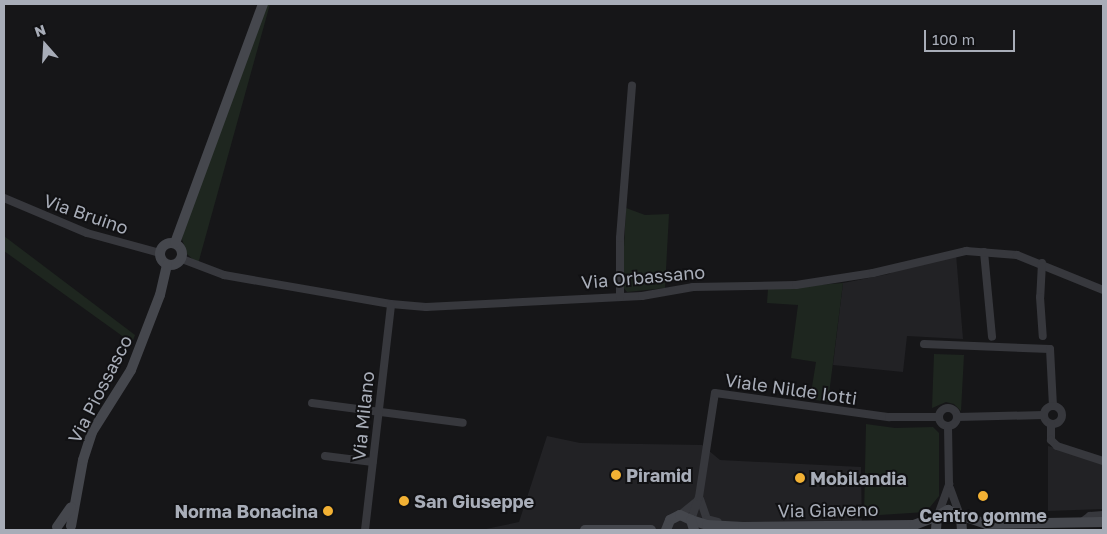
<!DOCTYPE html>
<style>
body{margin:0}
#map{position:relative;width:1107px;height:534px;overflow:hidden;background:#161618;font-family:"Golos Text",sans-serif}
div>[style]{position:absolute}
.built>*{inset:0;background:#222225}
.green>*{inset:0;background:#1e261f}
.street>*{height:8px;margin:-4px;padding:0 4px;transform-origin:4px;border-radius:4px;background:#37383d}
.street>.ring{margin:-4px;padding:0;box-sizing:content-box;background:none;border:8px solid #37383d;border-radius:50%}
.secondary>*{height:10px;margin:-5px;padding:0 5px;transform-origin:5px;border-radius:5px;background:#45474d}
.secondary>.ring{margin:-5px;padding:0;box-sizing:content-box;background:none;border:10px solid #45474d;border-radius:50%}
.dots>*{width:14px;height:14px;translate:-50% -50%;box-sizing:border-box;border:2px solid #111113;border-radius:50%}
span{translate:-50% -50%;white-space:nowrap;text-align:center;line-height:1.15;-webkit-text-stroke:4px #111113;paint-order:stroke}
.street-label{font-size:18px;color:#a8adb8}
.poi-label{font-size:18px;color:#a8adb8;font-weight:700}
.left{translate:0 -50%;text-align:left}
.right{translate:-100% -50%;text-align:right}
.frame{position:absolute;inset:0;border:5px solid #a8adb8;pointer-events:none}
.north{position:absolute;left:20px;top:20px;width:50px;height:50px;-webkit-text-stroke:4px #111113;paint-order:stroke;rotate:341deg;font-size:14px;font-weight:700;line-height:20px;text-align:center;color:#a8adb8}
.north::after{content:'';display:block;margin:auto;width:18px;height:22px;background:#a8adb8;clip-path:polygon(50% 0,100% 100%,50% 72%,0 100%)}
.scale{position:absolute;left:924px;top:30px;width:91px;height:22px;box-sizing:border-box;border:2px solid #a8adb8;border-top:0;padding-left:6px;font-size:15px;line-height:18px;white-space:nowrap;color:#a8adb8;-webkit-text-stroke:4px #111113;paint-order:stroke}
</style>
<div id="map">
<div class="built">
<div style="clip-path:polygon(956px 254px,963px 339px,907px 336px,903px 372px,833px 365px,843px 283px,889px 274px,902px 266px)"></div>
<div style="clip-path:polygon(547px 436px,580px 443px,702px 445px,720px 460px,861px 467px,862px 530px,481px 530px,519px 522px)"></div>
<div style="clip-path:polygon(1048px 446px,1103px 461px,1103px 509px,1048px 511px)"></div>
</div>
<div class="green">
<div style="clip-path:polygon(265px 4px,270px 4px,198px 264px,187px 254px,182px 239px,184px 227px)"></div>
<div style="clip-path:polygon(626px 208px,645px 215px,669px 214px,665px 288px,627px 292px,622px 286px)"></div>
<div style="clip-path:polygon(4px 236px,135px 335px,132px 343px,4px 251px)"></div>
<div style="clip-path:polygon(843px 283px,828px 402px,810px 399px,816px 362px,791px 358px,798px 305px,767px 303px,768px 289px)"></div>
<div style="clip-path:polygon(934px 354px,964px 355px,961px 411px,954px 404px,946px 402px,932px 408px)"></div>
<div style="clip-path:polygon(866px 424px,895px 428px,933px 427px,939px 433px,939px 496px,926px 512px,864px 516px)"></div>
</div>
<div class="street">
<div style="left:4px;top:198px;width:90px;rotate:22.9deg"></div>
<div style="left:87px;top:233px;width:76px;rotate:15.3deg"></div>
<div style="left:984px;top:252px;width:85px;rotate:84.6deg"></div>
<div style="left:182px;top:259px;width:45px;rotate:20.9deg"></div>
<div style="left:224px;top:275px;width:169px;rotate:9.9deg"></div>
<div style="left:391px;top:304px;width:35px;rotate:5deg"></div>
<div style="left:426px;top:307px;width:216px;rotate:-2.9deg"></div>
<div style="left:642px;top:296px;width:52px;rotate:-10deg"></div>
<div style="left:693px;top:287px;width:103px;rotate:-1.1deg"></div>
<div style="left:796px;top:285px;width:78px;rotate:-8.9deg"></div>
<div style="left:873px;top:273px;width:96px;rotate:-13.3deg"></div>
<div style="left:966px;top:251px;width:51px;rotate:4.5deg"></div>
<div style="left:1017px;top:255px;width:93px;rotate:22.1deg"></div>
<div style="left:1042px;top:263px;width:34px;rotate:93deg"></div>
<div style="left:1040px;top:297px;width:39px;rotate:86deg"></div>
<div style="left:620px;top:297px;width:59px;rotate:-90deg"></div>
<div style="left:620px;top:238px;width:153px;rotate:-85.5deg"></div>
<div style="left:924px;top:344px;width:126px;rotate:2.3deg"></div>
<div style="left:1050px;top:349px;width:57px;rotate:87deg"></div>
<div style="left:312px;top:403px;width:152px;rotate:7.5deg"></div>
<div class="ring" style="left:1044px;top:406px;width:10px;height:10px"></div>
<div class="ring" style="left:939px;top:408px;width:10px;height:10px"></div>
<div style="left:957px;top:417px;width:87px;rotate:-1.3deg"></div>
<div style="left:1051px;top:424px;width:16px;rotate:90deg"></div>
<div style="left:1051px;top:440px;width:8px;rotate:45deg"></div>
<div style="left:1057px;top:446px;width:48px;rotate:18.1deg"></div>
<div style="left:325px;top:456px;width:48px;rotate:7.1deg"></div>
<div style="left:950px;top:488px;width:29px;rotate:70deg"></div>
<div style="left:700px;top:499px;width:21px;rotate:71deg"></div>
<div style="left:707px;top:519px;width:11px;rotate:15deg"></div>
<div style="left:680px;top:515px;width:22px;rotate:-39deg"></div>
<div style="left:938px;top:515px;width:33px;rotate:-70deg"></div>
<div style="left:949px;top:484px;width:57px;rotate:-91deg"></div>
<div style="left:691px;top:520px;width:24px;rotate:-71deg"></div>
<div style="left:699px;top:497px;width:105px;rotate:-81.3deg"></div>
<div style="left:715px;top:393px;width:176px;rotate:7.9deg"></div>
<div style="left:889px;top:417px;width:49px"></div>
<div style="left:1082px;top:522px;width:10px;rotate:-37deg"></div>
<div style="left:1090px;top:516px;width:13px;rotate:-4deg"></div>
<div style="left:365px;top:530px;width:227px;rotate:-83.4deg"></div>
</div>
<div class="secondary">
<div class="ring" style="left:160px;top:243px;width:12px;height:12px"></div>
<div style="left:175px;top:243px;width:255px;rotate:-69.8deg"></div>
<div style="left:960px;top:515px;width:28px;rotate:19deg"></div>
<div style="left:986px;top:524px;width:117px;rotate:-1deg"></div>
<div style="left:691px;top:520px;width:17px;rotate:17deg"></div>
<div style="left:707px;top:525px;width:36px;rotate:3deg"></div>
<div style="left:743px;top:527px;width:171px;rotate:-0.7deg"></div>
<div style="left:914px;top:525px;width:25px;rotate:-21deg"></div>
<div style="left:71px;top:526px;width:67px;rotate:-79.7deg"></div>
<div style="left:83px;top:460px;width:29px;rotate:-72deg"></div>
<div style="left:92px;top:432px;width:73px;rotate:-57.8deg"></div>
<div style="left:131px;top:370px;width:80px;rotate:-68.9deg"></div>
<div style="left:160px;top:295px;width:31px;rotate:-77deg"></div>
<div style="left:57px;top:527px;width:24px;rotate:-55deg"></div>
<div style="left:585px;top:530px;width:66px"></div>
<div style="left:666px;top:530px;width:11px;rotate:-68deg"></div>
<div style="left:670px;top:520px;width:11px;rotate:-27deg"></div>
<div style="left:680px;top:515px;width:12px;rotate:24deg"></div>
<div style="left:691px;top:520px;width:10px;rotate:73deg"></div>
<div style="left:936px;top:530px;width:14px;rotate:-86deg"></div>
<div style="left:937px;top:516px;width:13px;rotate:-29deg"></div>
<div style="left:948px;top:510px;width:15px;rotate:28deg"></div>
<div style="left:961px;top:517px;width:13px;rotate:86deg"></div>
</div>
<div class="dots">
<div style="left:616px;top:475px;background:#f2b134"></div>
<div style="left:800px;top:478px;background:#f2b134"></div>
<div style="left:983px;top:496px;background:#f2b134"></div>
<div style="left:404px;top:501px;background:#f2b134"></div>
<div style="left:328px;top:511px;background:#f2b134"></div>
</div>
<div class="street-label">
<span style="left:86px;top:214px;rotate:19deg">Via Bruino</span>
<span style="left:643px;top:277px;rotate:-5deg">Via Orbassano</span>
<span style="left:100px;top:389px;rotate:-63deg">Via Piossasco</span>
<span style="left:791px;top:389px;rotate:8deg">Viale Nilde Iotti</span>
<span style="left:363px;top:416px;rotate:-84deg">Via Milano</span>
<span style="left:828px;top:510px;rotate:-1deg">Via Giaveno</span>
</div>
<div class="poi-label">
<span class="left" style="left:626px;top:475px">Piramid</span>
<span class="left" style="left:810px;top:478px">Mobilandia</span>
<span class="left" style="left:414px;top:501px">San Giuseppe</span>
<span class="right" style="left:318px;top:511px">Norma Bonacina</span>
<span style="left:983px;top:515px">Centro gomme</span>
</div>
<div class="frame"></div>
<div class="north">N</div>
<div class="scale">100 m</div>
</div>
